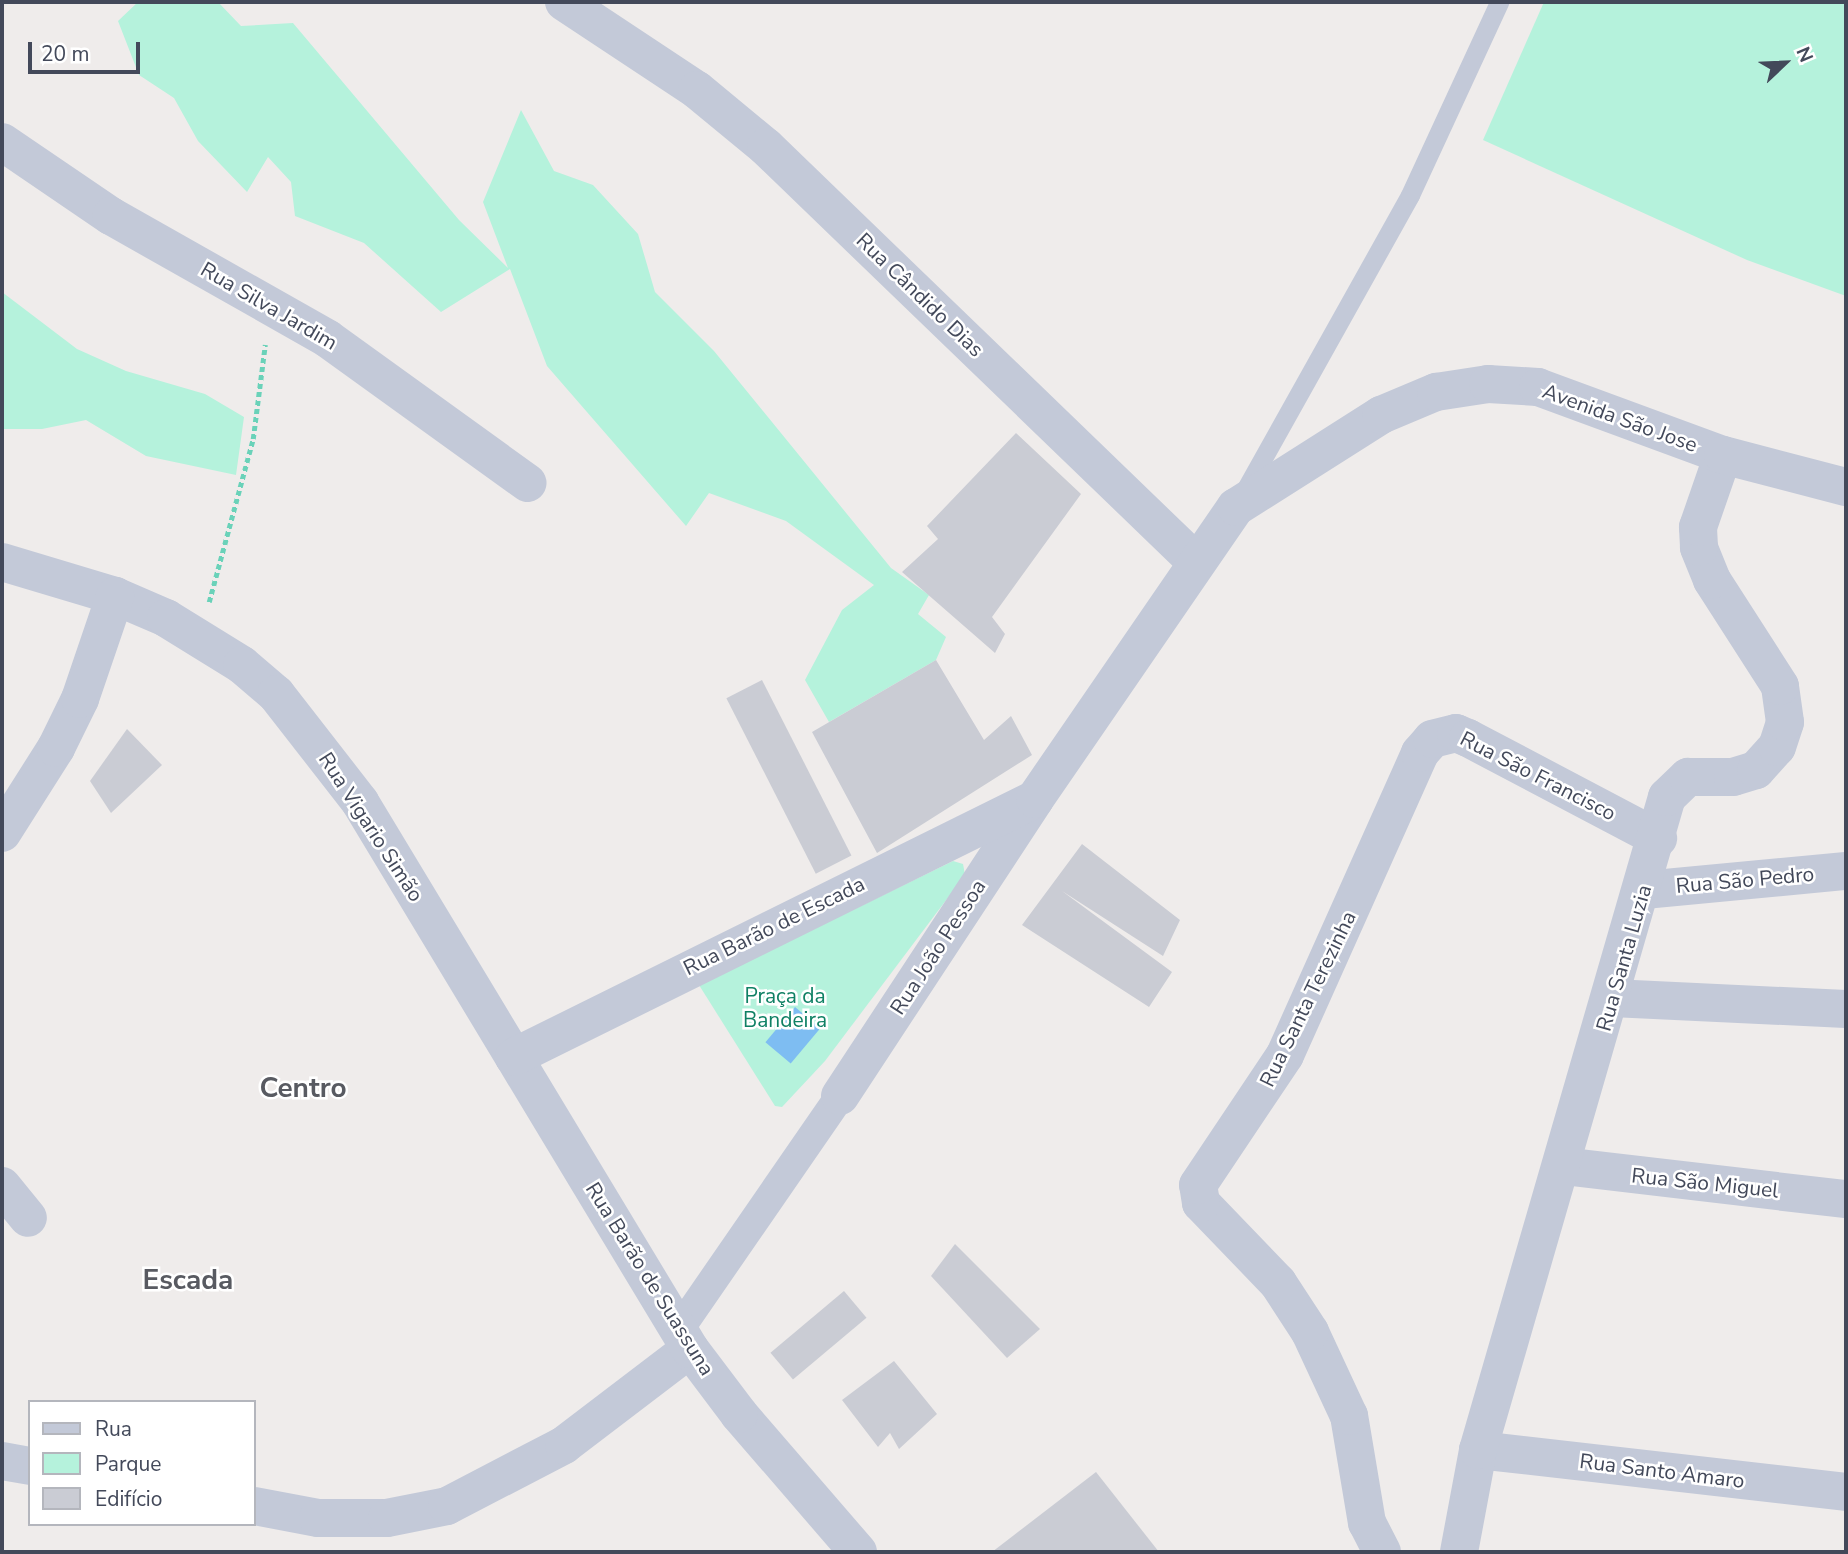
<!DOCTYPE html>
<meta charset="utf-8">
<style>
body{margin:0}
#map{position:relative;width:1848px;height:1554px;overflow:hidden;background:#efeceb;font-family:"Nunito Sans",sans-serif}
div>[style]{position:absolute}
.green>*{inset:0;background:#b5f2dc}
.water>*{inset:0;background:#7ebdf2;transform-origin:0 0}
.building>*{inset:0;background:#caccd4;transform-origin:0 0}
.path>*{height:4.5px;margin-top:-2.25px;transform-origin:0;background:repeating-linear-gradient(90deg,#6ad2b9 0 5px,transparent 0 8.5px)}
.service>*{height:19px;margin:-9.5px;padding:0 9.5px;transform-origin:9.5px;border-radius:9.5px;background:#c3c9d8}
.pedestrian>*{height:30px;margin:-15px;padding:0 15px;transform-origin:15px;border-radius:15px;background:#c3c9d8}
.minor>*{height:38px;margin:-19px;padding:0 19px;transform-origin:19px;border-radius:19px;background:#c3c9d8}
.tertiary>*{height:38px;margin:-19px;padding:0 19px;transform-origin:19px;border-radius:19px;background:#c3c9d8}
span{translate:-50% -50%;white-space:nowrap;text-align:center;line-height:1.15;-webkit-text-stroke:5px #fff;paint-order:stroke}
.street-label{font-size:21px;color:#43495a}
.park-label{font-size:21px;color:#0f8064}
.district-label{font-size:28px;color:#585a61;font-weight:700}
.frame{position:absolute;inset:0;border:4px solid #43495a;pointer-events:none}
.legend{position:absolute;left:28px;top:1400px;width:228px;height:126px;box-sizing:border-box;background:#fff;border:2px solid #b4b6bd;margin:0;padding:9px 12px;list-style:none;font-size:21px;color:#43495a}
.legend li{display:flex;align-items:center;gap:14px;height:35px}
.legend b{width:35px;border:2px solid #b4b6bd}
.north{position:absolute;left:1750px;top:28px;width:70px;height:70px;-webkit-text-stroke:5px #fff;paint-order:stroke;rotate:67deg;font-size:19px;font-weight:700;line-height:28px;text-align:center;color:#43495a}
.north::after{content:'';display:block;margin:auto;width:24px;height:32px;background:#43495a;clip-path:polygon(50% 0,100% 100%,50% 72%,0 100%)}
.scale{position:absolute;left:28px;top:42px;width:112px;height:32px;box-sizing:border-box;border:4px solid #43495a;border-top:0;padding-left:9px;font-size:21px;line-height:24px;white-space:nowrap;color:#43495a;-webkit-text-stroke:5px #fff;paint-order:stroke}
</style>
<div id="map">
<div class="green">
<div style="clip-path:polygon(138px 2px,218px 2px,241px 26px,293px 23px,459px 220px,508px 268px,483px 202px,521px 110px,554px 171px,593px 185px,638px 234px,655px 292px,714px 351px,891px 568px,929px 595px,918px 614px,946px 637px,936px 660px,829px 722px,805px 680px,842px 610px,874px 585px,786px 521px,709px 493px,686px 526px,547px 366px,510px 269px,441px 312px,364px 243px,295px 216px,291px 182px,268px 157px,247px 192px,198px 141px,174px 98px,139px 75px,118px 21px)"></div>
<div style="clip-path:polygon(1544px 2px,1846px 2px,1846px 296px,1747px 260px,1483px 140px)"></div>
<div style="clip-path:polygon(2px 292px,77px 349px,126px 371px,205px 394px,244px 417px,236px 475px,146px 456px,86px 420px,42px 429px,4px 429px)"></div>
<div style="clip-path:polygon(953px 861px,963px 864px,965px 875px,825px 1061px,782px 1107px,775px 1106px,699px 985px)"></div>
</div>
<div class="water">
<div style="left:795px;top:1007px;width:33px;height:46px;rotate:40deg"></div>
</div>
<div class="building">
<div style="clip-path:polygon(1016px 433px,1081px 494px,992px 617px,1005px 634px,995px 653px,902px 572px,938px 539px,927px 526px)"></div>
<div style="clip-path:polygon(936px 660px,984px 740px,1011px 716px,1032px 755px,877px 853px,812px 732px)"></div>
<div style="left:762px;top:680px;width:197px;height:40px;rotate:63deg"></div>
<div style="clip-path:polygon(127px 729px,162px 765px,111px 813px,90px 781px)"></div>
<div style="clip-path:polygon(1082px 844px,1180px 920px,1163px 956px,1062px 891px,1172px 972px,1149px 1007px,1022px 925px)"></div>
<div style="clip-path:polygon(955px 1244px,1040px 1329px,1007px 1358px,931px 1276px)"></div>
<div style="left:844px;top:1291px;width:35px;height:96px;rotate:50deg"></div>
<div style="clip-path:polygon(894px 1361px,937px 1414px,899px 1449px,890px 1433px,878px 1447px,842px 1400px)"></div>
<div style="clip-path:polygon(1096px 1472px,1159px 1552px,992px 1552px)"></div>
</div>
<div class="path">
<div style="left:209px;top:602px;width:169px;rotate:-74.9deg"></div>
<div style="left:253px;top:439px;width:95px;rotate:-82.7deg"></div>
</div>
<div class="service">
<div style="left:1243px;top:494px;width:342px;rotate:-60.8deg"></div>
<div style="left:1410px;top:195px;width:213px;rotate:-65.2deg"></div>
</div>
<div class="pedestrian">
<div style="left:678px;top:1331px;width:285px;rotate:-55.4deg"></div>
</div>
<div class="minor">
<div style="left:564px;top:2px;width:159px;rotate:33.5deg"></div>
<div style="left:697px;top:90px;width:89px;rotate:39.6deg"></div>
<div style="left:766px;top:147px;width:598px;rotate:43.98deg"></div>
<div style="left:2px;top:142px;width:132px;rotate:34.2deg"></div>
<div style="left:111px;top:216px;width:249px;rotate:29.5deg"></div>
<div style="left:328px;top:339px;width:246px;rotate:35.8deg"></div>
<div style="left:2px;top:562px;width:118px;rotate:16.7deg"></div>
<div style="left:115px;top:596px;width:56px;rotate:23.3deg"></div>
<div style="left:166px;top:618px;width:89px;rotate:31.7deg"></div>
<div style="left:242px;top:665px;width:45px;rotate:40.5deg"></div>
<div style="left:276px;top:694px;width:137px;rotate:52.1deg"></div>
<div style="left:360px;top:802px;width:298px;rotate:58.9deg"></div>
<div style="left:2px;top:833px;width:101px;rotate:-57.6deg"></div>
<div style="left:56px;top:748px;width:55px;rotate:-63.9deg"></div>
<div style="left:80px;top:699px;width:109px;rotate:-71.2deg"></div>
<div style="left:1644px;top:890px;width:203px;rotate:-5.4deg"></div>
<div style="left:1612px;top:998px;width:234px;rotate:2.7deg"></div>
<div style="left:840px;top:1096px;width:355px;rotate:-56.7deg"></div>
<div style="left:1563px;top:1166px;width:285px;rotate:6.7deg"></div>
<div style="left:2px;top:1186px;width:41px;rotate:50.9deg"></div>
<div style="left:1478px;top:1450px;width:370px;rotate:6.5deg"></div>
<div style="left:1382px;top:1552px;width:33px;rotate:-117deg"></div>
<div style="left:1367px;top:1523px;width:109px;rotate:-99.5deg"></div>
<div style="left:1349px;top:1416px;width:93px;rotate:-114.9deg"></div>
<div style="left:1310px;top:1332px;width:59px;rotate:-123.1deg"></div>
<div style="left:1278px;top:1283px;width:111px;rotate:-133.9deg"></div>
<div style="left:1201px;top:1203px;width:18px;rotate:-99deg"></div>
<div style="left:1198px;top:1185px;width:156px;rotate:-56.2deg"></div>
<div style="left:1285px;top:1055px;width:331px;rotate:-65.9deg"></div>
<div style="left:1420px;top:753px;width:18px;rotate:-49deg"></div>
<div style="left:1432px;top:739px;width:25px;rotate:-14deg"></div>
<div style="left:1456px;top:733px;width:13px;rotate:23deg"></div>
<div style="left:1468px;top:738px;width:215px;rotate:27.8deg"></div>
<div style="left:1459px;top:1552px;width:104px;rotate:-79.4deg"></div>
<div style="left:1478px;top:1450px;width:680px;rotate:-73.86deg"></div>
<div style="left:1667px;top:797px;width:29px;rotate:-44deg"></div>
<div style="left:1688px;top:777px;width:45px"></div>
<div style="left:1733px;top:777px;width:24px;rotate:-17deg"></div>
<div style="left:1756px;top:770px;width:31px;rotate:-48deg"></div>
<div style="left:1777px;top:747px;width:26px;rotate:-72deg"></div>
<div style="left:1785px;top:722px;width:36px;rotate:-98deg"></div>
<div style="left:1780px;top:686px;width:126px;rotate:-122.7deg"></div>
<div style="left:1712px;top:580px;width:35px;rotate:-112deg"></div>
<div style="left:1699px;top:547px;width:20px;rotate:-93deg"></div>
<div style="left:1698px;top:527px;width:76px;rotate:-70.9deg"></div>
</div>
<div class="tertiary">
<div style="left:2px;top:1461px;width:28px;rotate:10deg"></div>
<div style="left:254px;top:1506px;width:65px;rotate:10.6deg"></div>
<div style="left:318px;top:1518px;width:69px"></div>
<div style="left:387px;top:1518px;width:61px;rotate:-11.3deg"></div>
<div style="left:447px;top:1506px;width:132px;rotate:-27.5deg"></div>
<div style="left:564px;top:1445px;width:158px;rotate:-37.3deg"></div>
<div style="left:858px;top:1552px;width:182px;rotate:-130.8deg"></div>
<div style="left:739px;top:1414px;width:81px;rotate:-127deg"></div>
<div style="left:690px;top:1349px;width:341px;rotate:-121.1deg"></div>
<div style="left:514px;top:1057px;width:581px;rotate:-26.34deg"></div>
<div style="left:1035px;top:799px;width:354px;rotate:-55.5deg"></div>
<div style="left:1236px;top:507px;width:172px;rotate:-32.4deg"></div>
<div style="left:1381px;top:415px;width:60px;rotate:-22.7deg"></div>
<div style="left:1436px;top:392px;width:53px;rotate:-8.7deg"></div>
<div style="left:1488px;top:384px;width:50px;rotate:3.4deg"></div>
<div style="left:1538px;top:387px;width:197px;rotate:20.2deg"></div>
<div style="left:1723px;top:455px;width:127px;rotate:14.6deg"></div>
</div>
<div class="street-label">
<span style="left:920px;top:295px;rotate:44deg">Rua Cândido Dias</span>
<span style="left:269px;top:306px;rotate:30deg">Rua Silva Jardim</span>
<span style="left:1620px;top:418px;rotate:20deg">Avenida São Jose</span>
<span style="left:1538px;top:776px;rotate:27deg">Rua São Francisco</span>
<span style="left:371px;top:827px;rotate:57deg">Rua Vigario Simão</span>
<span style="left:1745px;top:880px;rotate:-5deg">Rua São Pedro</span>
<span style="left:774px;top:926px;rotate:-26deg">Rua Barão de Escada</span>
<span style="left:938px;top:947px;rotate:-57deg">Rua João Pessoa</span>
<span style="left:1624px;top:958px;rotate:-74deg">Rua Santa Luzia</span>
<span style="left:1308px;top:999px;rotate:-64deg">Rua Santa Terezinha</span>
<span style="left:1705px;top:1183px;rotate:6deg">Rua São Miguel</span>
<span style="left:650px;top:1279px;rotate:58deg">Rua Barão de Suassuna</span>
<span style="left:1662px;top:1471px;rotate:7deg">Rua Santo Amaro</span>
</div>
<div class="park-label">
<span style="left:785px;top:1008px">Praça da<br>Bandeira</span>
</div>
<div class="district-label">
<span style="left:303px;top:1088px">Centro</span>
<span style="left:188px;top:1280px">Escada</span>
</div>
<div class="frame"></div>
<ul class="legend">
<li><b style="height:9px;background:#c3c9d8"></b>Rua</li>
<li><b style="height:19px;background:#b5f2dc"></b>Parque</li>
<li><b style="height:19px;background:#caccd4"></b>Edifício</li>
</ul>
<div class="north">N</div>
<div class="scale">20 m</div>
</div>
